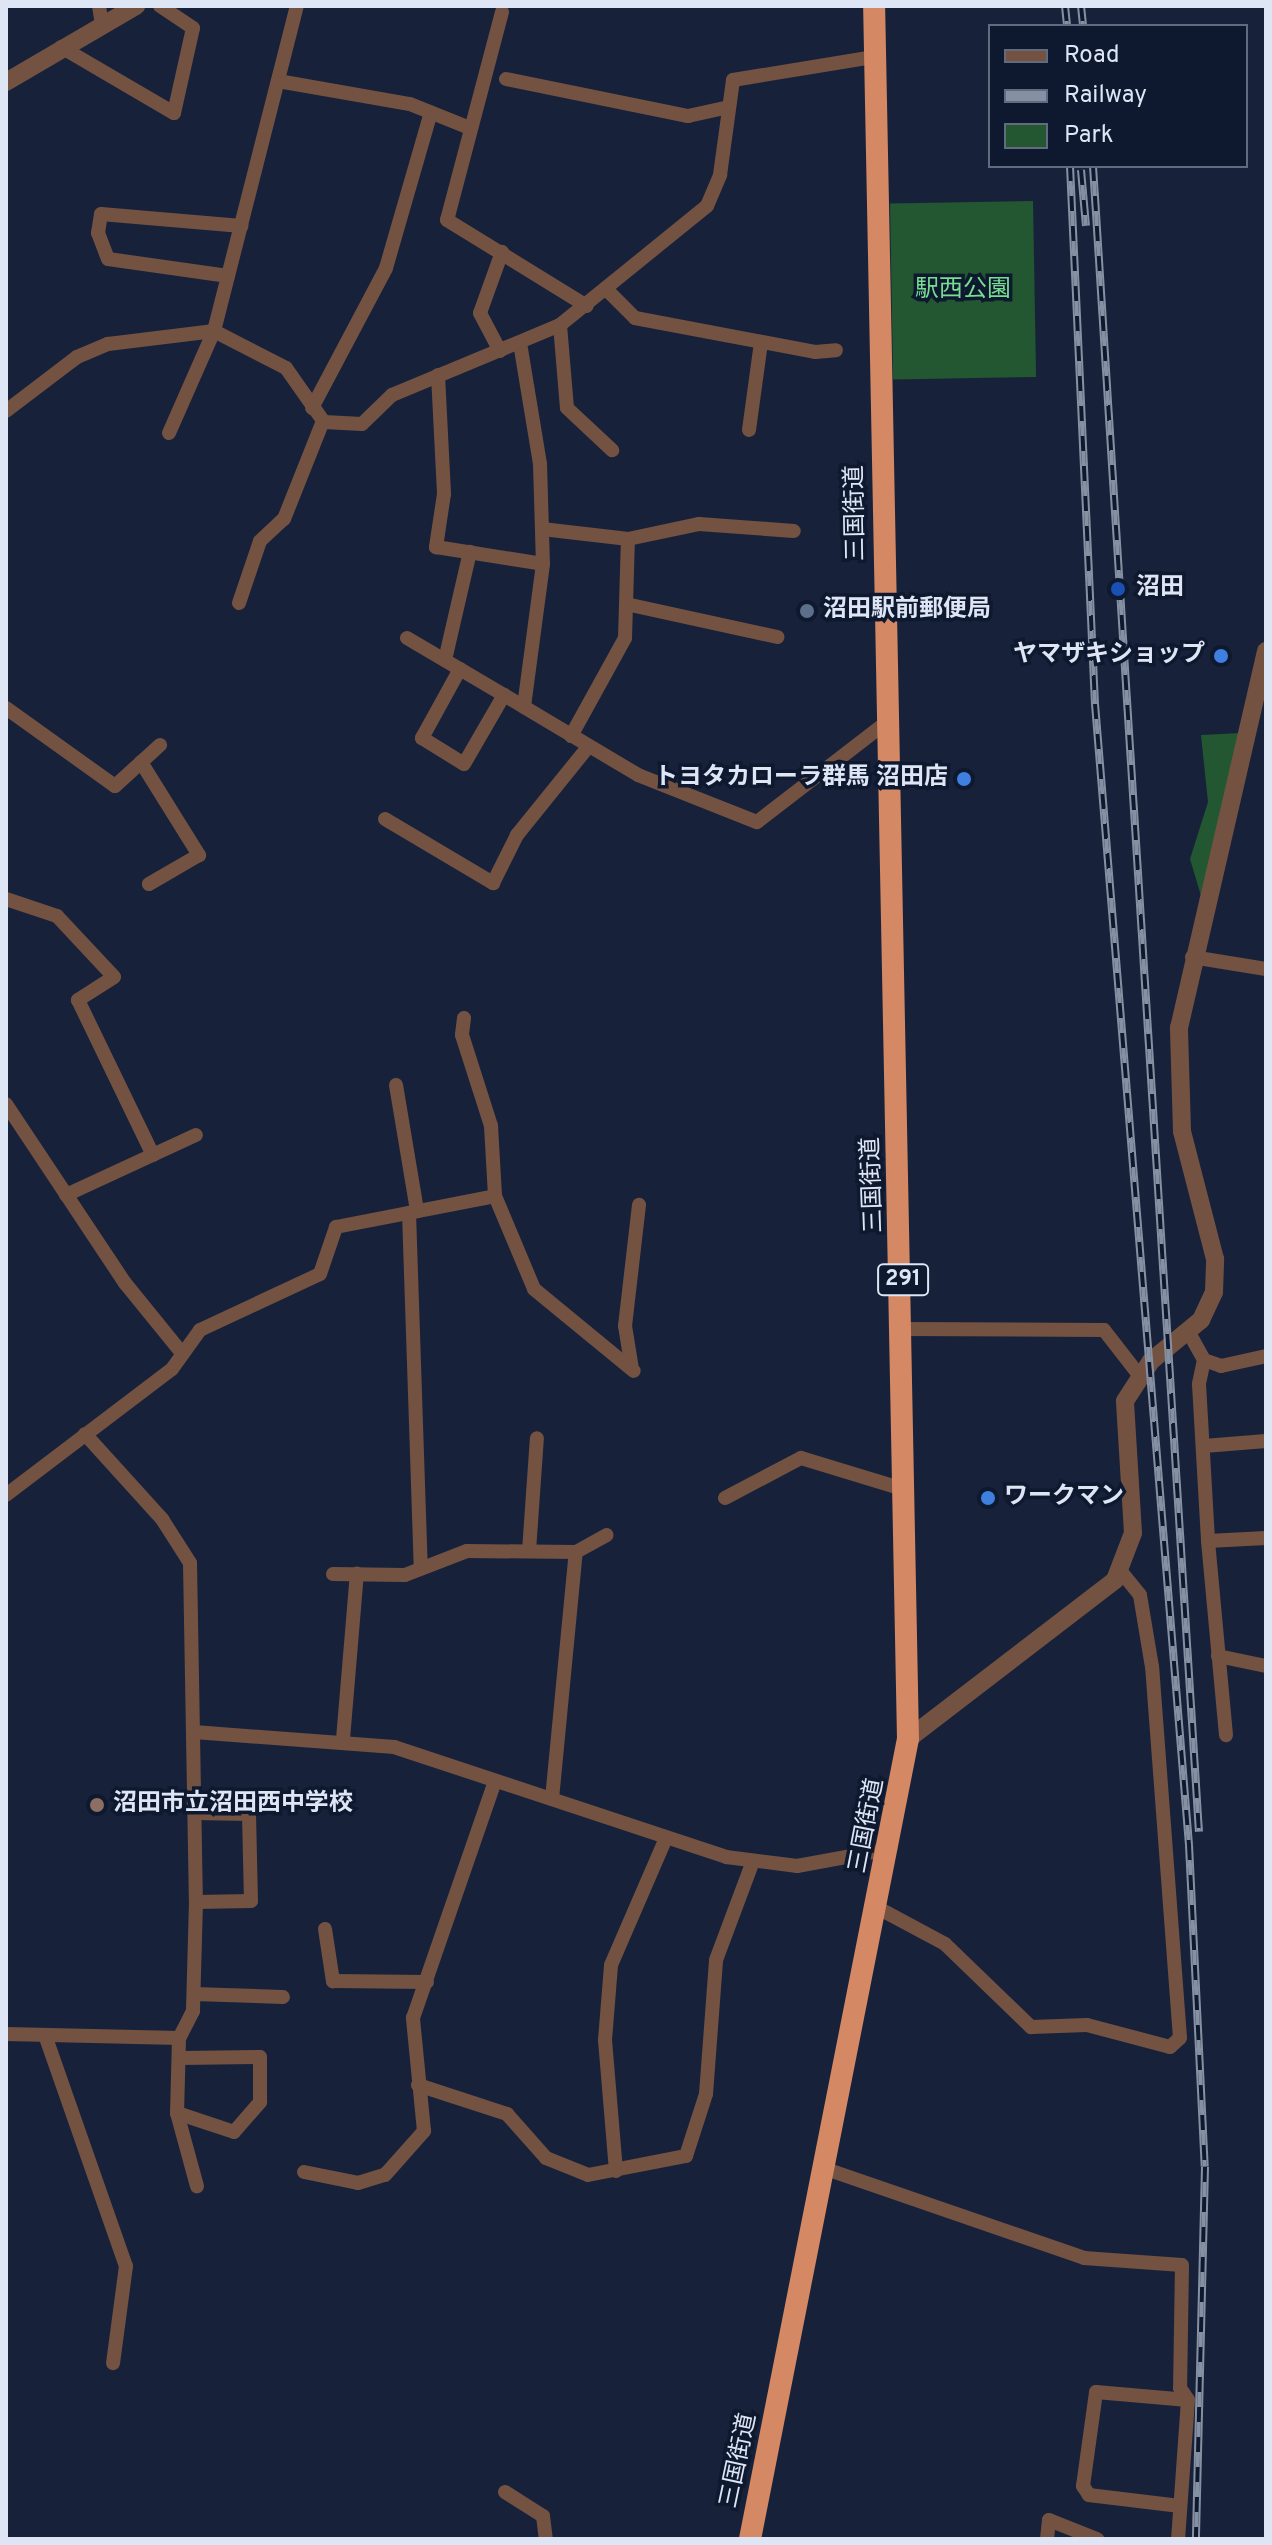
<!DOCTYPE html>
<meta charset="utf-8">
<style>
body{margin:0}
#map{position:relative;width:1272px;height:2545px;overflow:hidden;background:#17223a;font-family:Overpass,"Noto Sans JP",sans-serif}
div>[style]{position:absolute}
.green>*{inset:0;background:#225731;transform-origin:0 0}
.minor>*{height:14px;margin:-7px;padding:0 7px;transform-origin:7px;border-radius:7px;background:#745242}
.tertiary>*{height:18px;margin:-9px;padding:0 9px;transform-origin:9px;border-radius:9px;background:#745242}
.trunk>*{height:22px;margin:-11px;padding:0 11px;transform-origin:11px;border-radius:11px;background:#d48864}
.rail>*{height:8px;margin-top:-4px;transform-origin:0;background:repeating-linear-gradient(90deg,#0e192f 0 15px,#8690a3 0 30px);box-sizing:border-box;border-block:2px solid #8690a3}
.dots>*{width:22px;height:22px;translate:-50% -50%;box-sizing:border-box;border:4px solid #0e192f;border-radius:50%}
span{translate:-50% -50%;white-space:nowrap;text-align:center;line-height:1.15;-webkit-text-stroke:7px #0e192f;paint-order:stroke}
.shield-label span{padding:2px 6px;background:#0e192f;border:2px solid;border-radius:6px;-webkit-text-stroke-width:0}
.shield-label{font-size:22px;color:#dee6f6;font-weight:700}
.park-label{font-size:24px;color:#76dd91}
.street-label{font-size:24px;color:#dee6f6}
.poi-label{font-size:24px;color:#dee6f6;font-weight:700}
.left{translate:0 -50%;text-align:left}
.right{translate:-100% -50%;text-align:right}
.frame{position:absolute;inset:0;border:8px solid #dee6f6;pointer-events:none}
.legend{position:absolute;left:988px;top:24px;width:260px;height:144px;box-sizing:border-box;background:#0e192f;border:2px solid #616b7f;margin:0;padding:10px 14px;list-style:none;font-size:24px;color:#dee6f6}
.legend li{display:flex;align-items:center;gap:16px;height:40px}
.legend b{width:40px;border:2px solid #616b7f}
</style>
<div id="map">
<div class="green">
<div style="left:1033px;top:201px;width:176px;height:143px;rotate:89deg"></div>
<div style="clip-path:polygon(1242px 733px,1202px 899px,1190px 859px,1208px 802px,1201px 735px)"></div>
</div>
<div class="minor">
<div style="left:99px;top:6px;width:18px;rotate:81deg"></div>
<div style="left:502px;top:12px;width:215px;rotate:104.8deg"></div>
<div style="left:447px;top:220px;width:164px;rotate:31.6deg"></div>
<div style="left:61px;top:47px;width:131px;rotate:30.3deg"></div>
<div style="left:174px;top:113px;width:87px;rotate:-77.4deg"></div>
<div style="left:193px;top:28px;width:40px;rotate:-146deg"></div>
<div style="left:506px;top:79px;width:186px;rotate:11.5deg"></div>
<div style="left:688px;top:116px;width:42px;rotate:-12.4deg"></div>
<div style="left:278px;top:81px;width:134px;rotate:9.9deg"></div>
<div style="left:410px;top:104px;width:65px;rotate:21.8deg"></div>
<div style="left:228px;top:276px;width:121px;rotate:-171.9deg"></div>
<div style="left:108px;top:259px;width:28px;rotate:-111deg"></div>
<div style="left:98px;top:233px;width:19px;rotate:-81deg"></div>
<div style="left:101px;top:214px;width:141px;rotate:4.9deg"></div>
<div style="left:608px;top:291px;width:38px;rotate:45deg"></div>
<div style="left:635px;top:318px;width:183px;rotate:10.7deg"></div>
<div style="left:815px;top:352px;width:21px;rotate:-5deg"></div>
<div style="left:560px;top:325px;width:83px;rotate:85.2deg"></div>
<div style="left:567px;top:408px;width:62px;rotate:43deg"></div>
<div style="left:520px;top:343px;width:123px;rotate:80.6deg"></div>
<div style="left:540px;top:464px;width:100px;rotate:88.3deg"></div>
<div style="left:543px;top:564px;width:144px;rotate:97.6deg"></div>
<div style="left:524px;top:707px;width:133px;rotate:30.8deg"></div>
<div style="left:638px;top:775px;width:128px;rotate:21.6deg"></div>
<div style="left:757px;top:822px;width:165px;rotate:-37.6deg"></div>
<div style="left:500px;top:351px;width:43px;rotate:-117.8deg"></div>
<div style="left:480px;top:313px;width:65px;rotate:-70.2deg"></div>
<div style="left:438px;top:375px;width:119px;rotate:87.1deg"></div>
<div style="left:444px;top:494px;width:54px;rotate:98.6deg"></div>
<div style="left:436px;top:547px;width:108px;rotate:9deg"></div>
<div style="left:312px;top:408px;width:158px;rotate:-62.1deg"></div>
<div style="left:386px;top:268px;width:162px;rotate:-73.9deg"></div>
<div style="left:6px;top:411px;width:89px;rotate:-37.3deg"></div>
<div style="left:77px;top:357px;width:34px;rotate:-23deg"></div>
<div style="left:108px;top:344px;width:107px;rotate:-7deg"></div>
<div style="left:214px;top:331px;width:335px;rotate:-75.7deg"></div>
<div style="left:749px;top:430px;width:89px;rotate:-82.2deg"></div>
<div style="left:169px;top:433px;width:111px;rotate:-66.2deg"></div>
<div style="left:214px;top:331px;width:81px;rotate:27.2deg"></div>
<div style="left:286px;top:368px;width:66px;rotate:54.9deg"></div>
<div style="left:324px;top:422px;width:38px;rotate:3deg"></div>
<div style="left:362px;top:424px;width:42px;rotate:-44deg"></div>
<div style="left:392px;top:395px;width:182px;rotate:-22.6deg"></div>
<div style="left:560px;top:325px;width:189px;rotate:-39deg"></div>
<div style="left:707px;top:206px;width:34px;rotate:-67deg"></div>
<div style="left:720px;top:175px;width:96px;rotate:-82.2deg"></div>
<div style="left:733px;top:80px;width:143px;rotate:-9.3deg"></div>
<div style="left:542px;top:529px;width:87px;rotate:6.6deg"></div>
<div style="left:628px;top:539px;width:73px;rotate:-11.9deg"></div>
<div style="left:699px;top:524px;width:95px;rotate:4.2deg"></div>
<div style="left:239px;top:603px;width:65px;rotate:-71.3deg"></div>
<div style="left:260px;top:541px;width:33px;rotate:-43deg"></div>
<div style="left:284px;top:519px;width:105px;rotate:-68.3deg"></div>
<div style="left:626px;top:604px;width:155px;rotate:12.3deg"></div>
<div style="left:407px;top:638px;width:136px;rotate:30.5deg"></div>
<div style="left:445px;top:660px;width:111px;rotate:-77deg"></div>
<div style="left:460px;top:669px;width:79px;rotate:118.8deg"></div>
<div style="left:422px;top:738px;width:49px;rotate:31.8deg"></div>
<div style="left:464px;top:764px;width:80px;rotate:-59.9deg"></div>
<div style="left:6px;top:708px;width:134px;rotate:35.6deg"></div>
<div style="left:115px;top:786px;width:61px;rotate:-42.3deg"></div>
<div style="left:571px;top:736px;width:112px;rotate:-61.1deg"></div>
<div style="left:625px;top:638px;width:99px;rotate:-88.3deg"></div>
<div style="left:141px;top:762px;width:110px;rotate:58.1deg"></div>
<div style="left:199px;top:855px;width:58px;rotate:149.9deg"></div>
<div style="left:385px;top:819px;width:126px;rotate:30.7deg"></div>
<div style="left:493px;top:883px;width:54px;rotate:-63.4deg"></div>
<div style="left:517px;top:835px;width:113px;rotate:-51.1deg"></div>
<div style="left:6px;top:899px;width:54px;rotate:18.4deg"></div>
<div style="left:57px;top:916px;width:83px;rotate:46.9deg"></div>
<div style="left:114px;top:977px;width:43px;rotate:147.4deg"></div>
<div style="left:78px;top:1000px;width:172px;rotate:64.2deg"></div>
<div style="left:1192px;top:957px;width:75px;rotate:9.2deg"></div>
<div style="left:464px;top:1018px;width:17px;rotate:97deg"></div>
<div style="left:462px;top:1035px;width:96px;rotate:72.3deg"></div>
<div style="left:491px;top:1126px;width:70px;rotate:86.7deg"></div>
<div style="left:396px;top:1085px;width:128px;rotate:80.5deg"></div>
<div style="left:6px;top:1104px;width:215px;rotate:56.4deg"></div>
<div style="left:125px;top:1283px;width:89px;rotate:50.9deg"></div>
<div style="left:66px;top:1195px;width:143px;rotate:-24.8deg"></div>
<div style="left:409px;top:1213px;width:354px;rotate:88.1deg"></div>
<div style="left:904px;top:1329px;width:200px;rotate:0.3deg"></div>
<div style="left:1104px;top:1330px;width:57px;rotate:52.1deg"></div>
<div style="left:1188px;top:1331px;width:33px;rotate:61deg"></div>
<div style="left:1204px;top:1360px;width:25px;rotate:102deg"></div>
<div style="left:1199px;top:1384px;width:157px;rotate:86.7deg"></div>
<div style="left:1208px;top:1541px;width:195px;rotate:84.7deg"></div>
<div style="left:1204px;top:1360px;width:18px;rotate:19deg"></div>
<div style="left:1221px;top:1366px;width:46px;rotate:-12.5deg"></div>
<div style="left:632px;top:1369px;width:44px;rotate:-99.2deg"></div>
<div style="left:625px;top:1326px;width:122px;rotate:-83.4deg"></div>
<div style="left:85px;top:1434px;width:115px;rotate:47.8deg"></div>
<div style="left:162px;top:1519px;width:52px;rotate:57.5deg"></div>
<div style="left:190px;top:1563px;width:339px;rotate:89deg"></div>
<div style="left:196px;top:1902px;width:109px;rotate:91.6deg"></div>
<div style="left:193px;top:2011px;width:30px;rotate:117deg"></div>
<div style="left:179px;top:2038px;width:75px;rotate:91.5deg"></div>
<div style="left:177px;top:2113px;width:76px;rotate:74.7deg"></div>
<div style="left:1204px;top:1446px;width:62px;rotate:-4.6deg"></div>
<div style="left:6px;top:1495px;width:208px;rotate:-37.2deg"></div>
<div style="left:172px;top:1369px;width:48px;rotate:-54.3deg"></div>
<div style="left:200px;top:1330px;width:132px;rotate:-25deg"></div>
<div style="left:320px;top:1274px;width:50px;rotate:-71.2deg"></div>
<div style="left:336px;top:1227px;width:162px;rotate:-11deg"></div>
<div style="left:495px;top:1196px;width:101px;rotate:67.2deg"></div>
<div style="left:534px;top:1289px;width:129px;rotate:39.4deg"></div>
<div style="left:725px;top:1498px;width:86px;rotate:-27.8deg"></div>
<div style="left:801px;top:1458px;width:110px;rotate:16.9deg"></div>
<div style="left:1208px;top:1541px;width:58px;rotate:-3deg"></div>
<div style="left:529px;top:1551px;width:113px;rotate:-86deg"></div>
<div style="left:333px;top:1574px;width:72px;rotate:0.8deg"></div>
<div style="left:405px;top:1575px;width:66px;rotate:-21.2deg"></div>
<div style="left:467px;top:1551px;width:109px;rotate:0.5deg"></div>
<div style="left:576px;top:1552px;width:35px;rotate:-29deg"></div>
<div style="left:1218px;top:1656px;width:49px;rotate:11.8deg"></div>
<div style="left:194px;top:1732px;width:201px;rotate:4.3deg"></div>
<div style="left:394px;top:1747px;width:350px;rotate:18.3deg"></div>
<div style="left:726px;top:1857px;width:72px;rotate:7.2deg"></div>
<div style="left:797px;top:1866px;width:95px;rotate:-10.4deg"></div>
<div style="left:343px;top:1739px;width:166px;rotate:-85.2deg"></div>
<div style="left:552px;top:1799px;width:248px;rotate:-84.5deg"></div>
<div style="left:195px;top:1813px;width:54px;rotate:1.1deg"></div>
<div style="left:249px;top:1814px;width:87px;rotate:88.7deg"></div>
<div style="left:251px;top:1901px;width:55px;rotate:179deg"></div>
<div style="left:878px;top:1908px;width:76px;rotate:28.2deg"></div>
<div style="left:945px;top:1944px;width:120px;rotate:44deg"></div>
<div style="left:1031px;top:2027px;width:56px;rotate:-2deg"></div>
<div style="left:1087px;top:2025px;width:86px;rotate:14.8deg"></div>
<div style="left:1170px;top:2047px;width:13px;rotate:-42deg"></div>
<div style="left:1180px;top:2038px;width:372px;rotate:-94.3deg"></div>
<div style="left:1152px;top:1667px;width:73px;rotate:-99.5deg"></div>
<div style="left:1140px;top:1595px;width:32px;rotate:-129deg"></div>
<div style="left:325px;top:1929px;width:53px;rotate:81.3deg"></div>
<div style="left:333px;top:1981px;width:94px;rotate:0.6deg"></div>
<div style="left:194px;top:1994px;width:89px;rotate:1.9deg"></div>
<div style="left:6px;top:2034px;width:173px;rotate:1.3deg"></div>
<div style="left:45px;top:2035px;width:245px;rotate:70.7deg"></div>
<div style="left:126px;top:2266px;width:98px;rotate:97.6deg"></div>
<div style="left:418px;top:2085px;width:94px;rotate:18deg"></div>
<div style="left:507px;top:2114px;width:59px;rotate:48.4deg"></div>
<div style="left:546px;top:2158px;width:45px;rotate:22deg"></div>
<div style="left:588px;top:2175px;width:100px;rotate:-11deg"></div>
<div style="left:686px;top:2156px;width:65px;rotate:-72.1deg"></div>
<div style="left:706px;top:2094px;width:134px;rotate:-85.7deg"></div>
<div style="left:716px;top:1960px;width:106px;rotate:-69.5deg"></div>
<div style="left:177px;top:2113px;width:60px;rotate:18.4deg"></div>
<div style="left:234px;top:2132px;width:40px;rotate:-49deg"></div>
<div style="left:260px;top:2102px;width:45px;rotate:-90deg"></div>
<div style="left:260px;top:2057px;width:80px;rotate:179.3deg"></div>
<div style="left:826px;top:2169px;width:273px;rotate:19deg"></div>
<div style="left:1084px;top:2258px;width:98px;rotate:4.1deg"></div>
<div style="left:1182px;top:2265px;width:123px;rotate:90.9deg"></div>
<div style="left:1180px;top:2388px;width:14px;rotate:56deg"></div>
<div style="left:1188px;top:2400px;width:139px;rotate:94.1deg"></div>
<div style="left:616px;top:2171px;width:131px;rotate:-94.8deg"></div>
<div style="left:605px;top:2040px;width:75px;rotate:-85.4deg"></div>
<div style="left:611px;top:1965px;width:136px;rotate:-66.6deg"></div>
<div style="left:304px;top:2172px;width:55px;rotate:11.5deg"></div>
<div style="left:358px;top:2183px;width:28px;rotate:-17deg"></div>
<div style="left:385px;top:2175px;width:59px;rotate:-48.4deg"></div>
<div style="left:424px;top:2131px;width:114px;rotate:-95.6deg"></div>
<div style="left:413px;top:2018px;width:251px;rotate:-70.9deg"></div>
<div style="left:505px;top:2492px;width:45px;rotate:32.3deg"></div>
<div style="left:543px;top:2516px;width:23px;rotate:83deg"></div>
<div style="left:1180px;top:2506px;width:92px;rotate:-173.1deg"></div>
<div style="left:1089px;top:2495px;width:11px;rotate:-124deg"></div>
<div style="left:1083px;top:2486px;width:95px;rotate:-82.1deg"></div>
<div style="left:1096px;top:2392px;width:92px;rotate:5deg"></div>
<div style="left:1047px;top:2539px;width:19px;rotate:-84deg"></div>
<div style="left:1049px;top:2520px;width:52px;rotate:21.6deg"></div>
</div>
<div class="tertiary">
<div style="left:6px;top:82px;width:151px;rotate:-30.3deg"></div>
<div style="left:908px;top:1739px;width:261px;rotate:-37.5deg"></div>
<div style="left:1115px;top:1580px;width:50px;rotate:-69deg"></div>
<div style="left:1133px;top:1533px;width:132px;rotate:-93.5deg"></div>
<div style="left:1125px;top:1401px;width:48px;rotate:-57deg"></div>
<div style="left:1151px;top:1361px;width:65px;rotate:-39.4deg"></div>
<div style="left:1201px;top:1320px;width:31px;rotate:-65deg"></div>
<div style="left:1214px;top:1292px;width:33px;rotate:-88deg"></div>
<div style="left:1215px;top:1259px;width:132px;rotate:-104.5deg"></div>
<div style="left:1182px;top:1131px;width:103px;rotate:-91.7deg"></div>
<div style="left:1179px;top:1028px;width:387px;rotate:-77deg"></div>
</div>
<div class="trunk">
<div style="left:750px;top:2539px;width:815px;rotate:-78.83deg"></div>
<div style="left:908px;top:1739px;width:1733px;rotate:-91.12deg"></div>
</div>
<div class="rail">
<div style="left:1065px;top:6px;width:20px;rotate:84deg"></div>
<div style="left:1081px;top:6px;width:20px;rotate:84deg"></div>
<div style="left:1070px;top:166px;width:539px;rotate:87.34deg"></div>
<div style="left:1095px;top:704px;width:1145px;rotate:85.29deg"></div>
<div style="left:1189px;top:1845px;width:322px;rotate:87.2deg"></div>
<div style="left:1205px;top:2167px;width:372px;rotate:91.4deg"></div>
<div style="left:1093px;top:166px;width:1669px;rotate:86.36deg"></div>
<div style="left:1081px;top:170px;width:56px;rotate:84.9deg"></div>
</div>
<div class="dots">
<div style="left:1118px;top:589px;background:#1a4fb4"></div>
<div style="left:807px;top:611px;background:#5c6f8a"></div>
<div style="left:1221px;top:656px;background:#3f7fe0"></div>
<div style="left:964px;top:779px;background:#3f7fe0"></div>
<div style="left:988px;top:1498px;background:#3f7fe0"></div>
<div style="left:97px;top:1805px;background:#8d6e63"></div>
</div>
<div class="shield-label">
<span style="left:903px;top:1280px">291</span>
</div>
<div class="park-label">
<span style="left:963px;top:291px">駅西公園</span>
</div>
<div class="street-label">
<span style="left:857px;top:513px;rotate:-91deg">三国街道</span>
<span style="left:874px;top:1185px;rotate:-92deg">三国街道</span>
<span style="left:868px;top:1826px;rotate:-79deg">三国街道</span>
<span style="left:740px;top:2461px;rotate:-78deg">三国街道</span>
</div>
<div class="poi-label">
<span class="left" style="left:1136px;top:589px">沼田</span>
<span class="left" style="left:823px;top:611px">沼田駅前郵便局</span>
<span class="right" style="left:1205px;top:656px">ヤマザキショップ</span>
<span class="right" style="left:948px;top:779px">トヨタカローラ群馬 沼田店</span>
<span class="left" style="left:1004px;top:1498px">ワークマン</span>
<span class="left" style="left:113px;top:1805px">沼田市立沼田西中学校</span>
</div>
<div class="frame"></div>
<ul class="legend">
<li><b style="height:10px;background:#745242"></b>Road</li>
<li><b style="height:10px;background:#8690a3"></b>Railway</li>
<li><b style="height:22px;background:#225731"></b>Park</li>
</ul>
</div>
